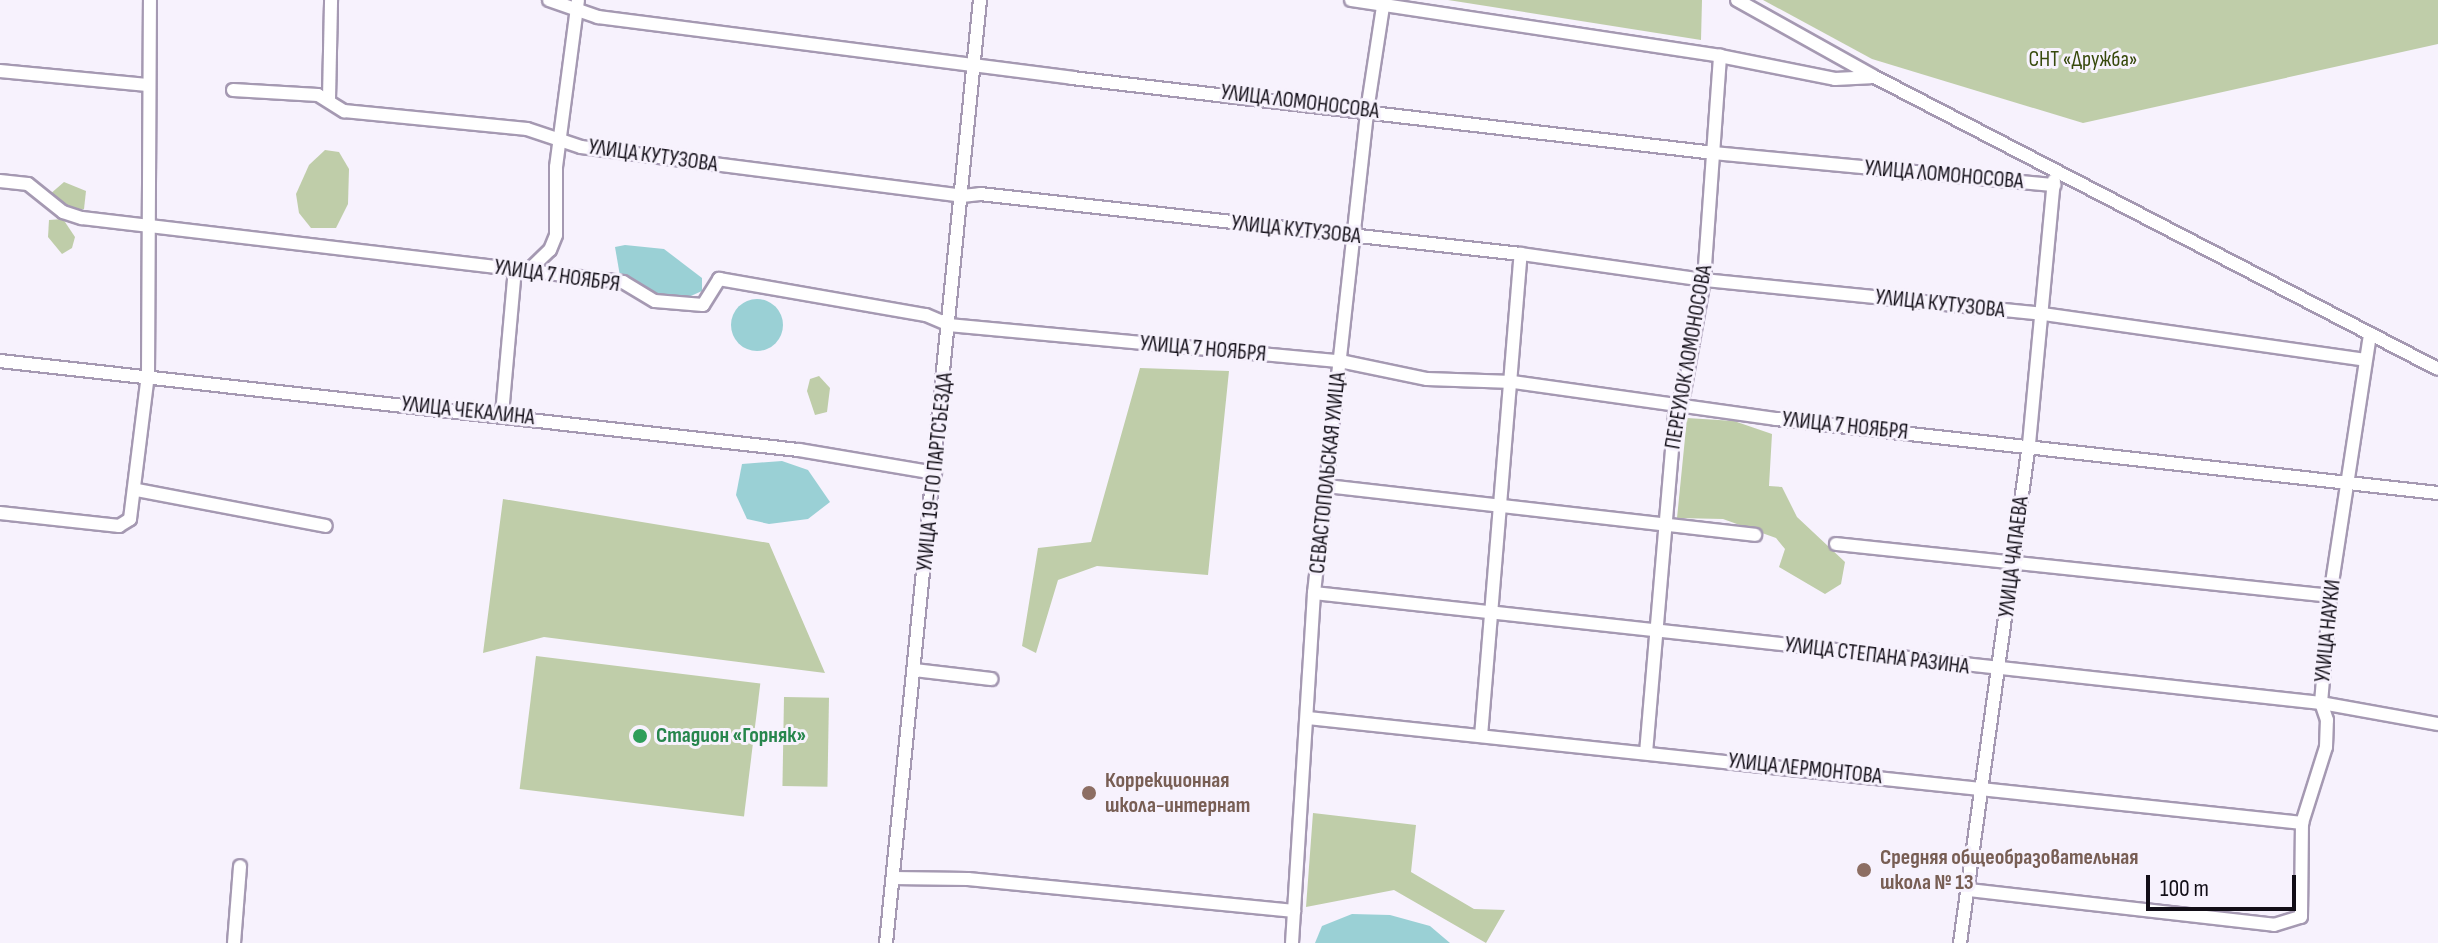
<!DOCTYPE html>
<meta charset="utf-8">
<style>
body{margin:0}
#map{position:relative;width:2438px;height:943px;overflow:hidden;background:#f7f2fd;font-family:"Sofia Sans Condensed",sans-serif}
div>[style]{position:absolute}
.green>*{inset:0;background:#bfcda9;transform-origin:0 0}
.water>*{inset:0;background:#9ad0d5}
.round{border-radius:50%}
.roads{filter:drop-shadow(2px 0 #a599b2) drop-shadow(-2px 0 #a599b2) drop-shadow(0 2px #a599b2) drop-shadow(0 -2px #a599b2)}
.minor>*{height:12px;margin:-6px;padding:0 6px;transform-origin:6px;border-radius:6px;background:#fff}
.dots>*{width:22px;height:22px;translate:-50% -50%;box-sizing:border-box;border:4px solid #f7f2fd;border-radius:50%}
span{translate:-50% -50%;white-space:nowrap;text-align:center;line-height:1.15;-webkit-text-stroke:6px #f7f2fd;paint-order:stroke}
.park-label{font-size:22px;color:#37490c}
.street-label{font-size:22px;color:#120e17}
.leisure-label{font-size:22px;color:#27864d;font-weight:700}
.left{translate:0 -50%;text-align:left}
.education-label{font-size:22px;color:#785e54;font-weight:700}
.scale{position:absolute;left:2146px;top:875px;width:150px;height:36px;box-sizing:border-box;border:4px solid #120e17;border-top:0;padding-left:10px;font-size:24px;line-height:28px;white-space:nowrap;color:#120e17;-webkit-text-stroke:6px #f7f2fd;paint-order:stroke}
</style>
<div id="map">
<div class="green">
<div style="clip-path:polygon(1448px 0,1702px 0,1701px 40px)"></div>
<div style="clip-path:polygon(1763px 0,2438px 0,2438px 44px,2083px 123px,1872px 59px)"></div>
<div style="clip-path:polygon(325px 150px,339px 152px,349px 169px,348px 204px,336px 228px,311px 228px,299px 213px,296px 194px,309px 165px)"></div>
<div style="clip-path:polygon(64px 182px,86px 191px,84px 209px,72px 212px,49px 195px)"></div>
<div style="clip-path:polygon(63px 219px,75px 237px,72px 248px,62px 254px,48px 237px,49px 220px)"></div>
<div style="clip-path:polygon(1140px 368px,1229px 371px,1208px 575px,1097px 566px,1058px 580px,1036px 653px,1022px 646px,1038px 548px,1091px 542px)"></div>
<div style="clip-path:polygon(819px 376px,830px 388px,827px 412px,815px 415px,807px 391px,810px 379px)"></div>
<div style="clip-path:polygon(1687px 418px,1734px 421px,1772px 434px,1769px 486px,1782px 487px,1797px 517px,1845px 562px,1841px 584px,1825px 594px,1779px 567px,1785px 549px,1776px 538px,1723px 519px,1677px 518px)"></div>
<div style="clip-path:polygon(503px 499px,769px 543px,825px 673px,544px 637px,483px 653px)"></div>
<div style="left:536px;top:656px;width:226px;height:134px;rotate:7deg"></div>
<div style="left:784px;top:697px;width:45px;height:89px;rotate:1deg"></div>
<div style="clip-path:polygon(1313px 813px,1416px 825px,1411px 872px,1474px 909px,1505px 910px,1486px 943px,1394px 890px,1306px 907px)"></div>
</div>
<div class="water">
<div style="clip-path:polygon(625px 245px,664px 249px,702px 278px,702px 291px,684px 299px,650px 292px,620px 276px,615px 247px)"></div>
<div class="round" style="left:731px;top:299px;width:52px;height:52px"></div>
<div style="clip-path:polygon(782px 461px,808px 470px,830px 502px,808px 519px,769px 524px,747px 519px,736px 495px,742px 464px)"></div>
<div style="clip-path:polygon(1352px 914px,1390px 915px,1430px 926px,1450px 943px,1315px 943px,1322px 926px)"></div>
</div>
<div class="roads">
<div class="minor">
<div style="left:549px;top:0;width:52px;rotate:19.1deg"></div>
<div style="left:598px;top:17px;width:478px;rotate:7.3deg"></div>
<div style="left:1072px;top:78px;width:646px;rotate:6.66deg"></div>
<div style="left:1714px;top:153px;width:342px;rotate:5.4deg"></div>
<div style="left:1351px;top:0;width:373px;rotate:8.6deg"></div>
<div style="left:1720px;top:56px;width:117px;rotate:11.3deg"></div>
<div style="left:1835px;top:79px;width:35px;rotate:-3deg"></div>
<div style="left:1737px;top:0;width:156px;rotate:29.2deg"></div>
<div style="left:1873px;top:76px;width:636px;rotate:27.41deg"></div>
<div style="left:0;top:71px;width:148px;rotate:5.4deg"></div>
<div style="left:233px;top:90px;width:85px;rotate:3.4deg"></div>
<div style="left:318px;top:95px;width:31px;rotate:32deg"></div>
<div style="left:344px;top:111px;width:184px;rotate:5.6deg"></div>
<div style="left:527px;top:129px;width:57px;rotate:18.4deg"></div>
<div style="left:581px;top:147px;width:384px;rotate:7.3deg"></div>
<div style="left:962px;top:196px;width:18px;rotate:-6deg"></div>
<div style="left:980px;top:194px;width:544px;rotate:6.33deg"></div>
<div style="left:1521px;top:254px;width:185px;rotate:8.1deg"></div>
<div style="left:1704px;top:280px;width:341px;rotate:5.7deg"></div>
<div style="left:2043px;top:314px;width:325px;rotate:8.1deg"></div>
<div style="left:329px;top:99px;width:99px;rotate:-88.8deg"></div>
<div style="left:0;top:181px;width:28px;rotate:6deg"></div>
<div style="left:28px;top:184px;width:45px;rotate:38.7deg"></div>
<div style="left:63px;top:212px;width:20px;rotate:18deg"></div>
<div style="left:82px;top:218px;width:545px;rotate:6.75deg"></div>
<div style="left:623px;top:282px;width:37px;rotate:31deg"></div>
<div style="left:655px;top:301px;width:48px;rotate:4.8deg"></div>
<div style="left:703px;top:305px;width:31px;rotate:-58deg"></div>
<div style="left:719px;top:279px;width:210px;rotate:9.9deg"></div>
<div style="left:926px;top:315px;width:25px;rotate:23deg"></div>
<div style="left:949px;top:325px;width:393px;rotate:5.3deg"></div>
<div style="left:1340px;top:361px;width:89px;rotate:11.7deg"></div>
<div style="left:1427px;top:379px;width:86px;rotate:2deg"></div>
<div style="left:1513px;top:382px;width:266px;rotate:8deg"></div>
<div style="left:1776px;top:419px;width:666px;rotate:6.38deg"></div>
<div style="left:528px;top:271px;width:30px;rotate:-44deg"></div>
<div style="left:550px;top:250px;width:16px;rotate:-68deg"></div>
<div style="left:556px;top:235px;width:68px;rotate:-90deg"></div>
<div style="left:556px;top:167px;width:168px;rotate:-82.5deg"></div>
<div style="left:0;top:361px;width:804px;rotate:6.36deg"></div>
<div style="left:799px;top:450px;width:138px;rotate:9.6deg"></div>
<div style="left:502px;top:414px;width:146px;rotate:-84.9deg"></div>
<div style="left:1326px;top:486px;width:432px;rotate:6.5deg"></div>
<div style="left:137px;top:490px;width:192px;rotate:10.8deg"></div>
<div style="left:0;top:513px;width:120px;rotate:6.2deg"></div>
<div style="left:119px;top:526px;width:13px;rotate:-32deg"></div>
<div style="left:130px;top:519px;width:145px;rotate:-82.9deg"></div>
<div style="left:148px;top:375px;width:375px;rotate:-89.7deg"></div>
<div style="left:1836px;top:544px;width:497px;rotate:6deg"></div>
<div style="left:1314px;top:593px;width:1013px;rotate:6.23deg"></div>
<div style="left:2321px;top:703px;width:119px;rotate:10.2deg"></div>
<div style="left:914px;top:670px;width:78px;rotate:6.7deg"></div>
<div style="left:1308px;top:718px;width:1000px;rotate:6.03deg"></div>
<div style="left:1481px;top:736px;width:484px;rotate:-85.3deg"></div>
<div style="left:1646px;top:753px;width:350px;rotate:-85.1deg"></div>
<div style="left:1676px;top:404px;width:14px;rotate:-56deg"></div>
<div style="left:1684px;top:392px;width:114px;rotate:-79.9deg"></div>
<div style="left:1704px;top:280px;width:225px;rotate:-85.9deg"></div>
<div style="left:893px;top:878px;width:75px;rotate:0.8deg"></div>
<div style="left:968px;top:879px;width:328px;rotate:5.6deg"></div>
<div style="left:1969px;top:890px;width:307px;rotate:6.5deg"></div>
<div style="left:2274px;top:925px;width:28px;rotate:-17deg"></div>
<div style="left:2301px;top:917px;width:94px;rotate:-89.4deg"></div>
<div style="left:2302px;top:823px;width:80px;rotate:-72.5deg"></div>
<div style="left:2326px;top:747px;width:27px;rotate:-88deg"></div>
<div style="left:2327px;top:720px;width:18px;rotate:-109deg"></div>
<div style="left:2321px;top:703px;width:107px;rotate:-85.2deg"></div>
<div style="left:2330px;top:596px;width:265px;rotate:-81.3deg"></div>
<div style="left:234px;top:943px;width:77px;rotate:-85.5deg"></div>
<div style="left:886px;top:943px;width:948px;rotate:-84.31deg"></div>
<div style="left:1292px;top:943px;width:351px;rotate:-86.4deg"></div>
<div style="left:1314px;top:593px;width:485px;rotate:-83.7deg"></div>
<div style="left:1367px;top:111px;width:106px;rotate:-81.3deg"></div>
<div style="left:1960px;top:943px;width:504px;rotate:-82.13deg"></div>
<div style="left:2029px;top:444px;width:265px;rotate:-84.6deg"></div>
</div>
</div>
<div class="dots">
<div style="left:640px;top:736px;background:#2e9e5b"></div>
<div style="left:1089px;top:793px;background:#8d6e63"></div>
<div style="left:1864px;top:870px;background:#8d6e63"></div>
</div>
<div class="park-label">
<span style="left:2083px;top:60px">СНТ «Дружба»</span>
</div>
<div class="street-label">
<span style="left:1300px;top:102px;rotate:7deg">УЛИЦА ЛОМОНОСОВА</span>
<span style="left:653px;top:156px;rotate:8deg">УЛИЦА КУТУЗОВА</span>
<span style="left:1944px;top:175px;rotate:5deg">УЛИЦА ЛОМОНОСОВА</span>
<span style="left:1296px;top:230px;rotate:6deg">УЛИЦА КУТУЗОВА</span>
<span style="left:557px;top:276px;rotate:8deg">УЛИЦА 7 НОЯБРЯ</span>
<span style="left:1940px;top:304px;rotate:6deg">УЛИЦА КУТУЗОВА</span>
<span style="left:1203px;top:349px;rotate:5deg">УЛИЦА 7 НОЯБРЯ</span>
<span style="left:1689px;top:357px;rotate:-80deg">ПЕРЕУЛОК ЛОМОНОСОВА</span>
<span style="left:468px;top:411px;rotate:6deg">УЛИЦА ЧЕКАЛИНА</span>
<span style="left:1845px;top:426px;rotate:6deg">УЛИЦА 7 НОЯБРЯ</span>
<span style="left:935px;top:472px;rotate:-84deg">УЛИЦА 19-ГО ПАРТСЪЕЗДА</span>
<span style="left:1328px;top:473px;rotate:-84deg">СЕВАСТОПОЛЬСКАЯ УЛИЦА</span>
<span style="left:2014px;top:557px;rotate:-83deg">УЛИЦА ЧАПАЕВА</span>
<span style="left:2328px;top:631px;rotate:-84deg">УЛИЦА НАУКИ</span>
<span style="left:1877px;top:656px;rotate:7deg">УЛИЦА СТЕПАНА РАЗИНА</span>
<span style="left:1805px;top:769px;rotate:6deg">УЛИЦА ЛЕРМОНТОВА</span>
</div>
<div class="leisure-label">
<span class="left" style="left:656px;top:736px">Стадион «Горняк»</span>
</div>
<div class="education-label">
<span class="left" style="left:1105px;top:793px">Коррекционная<br>школа-интернат</span>
<span class="left" style="left:1880px;top:870px">Средняя общеобразовательная<br>школа № 13</span>
</div>
<div class="scale">100 m</div>
</div>
